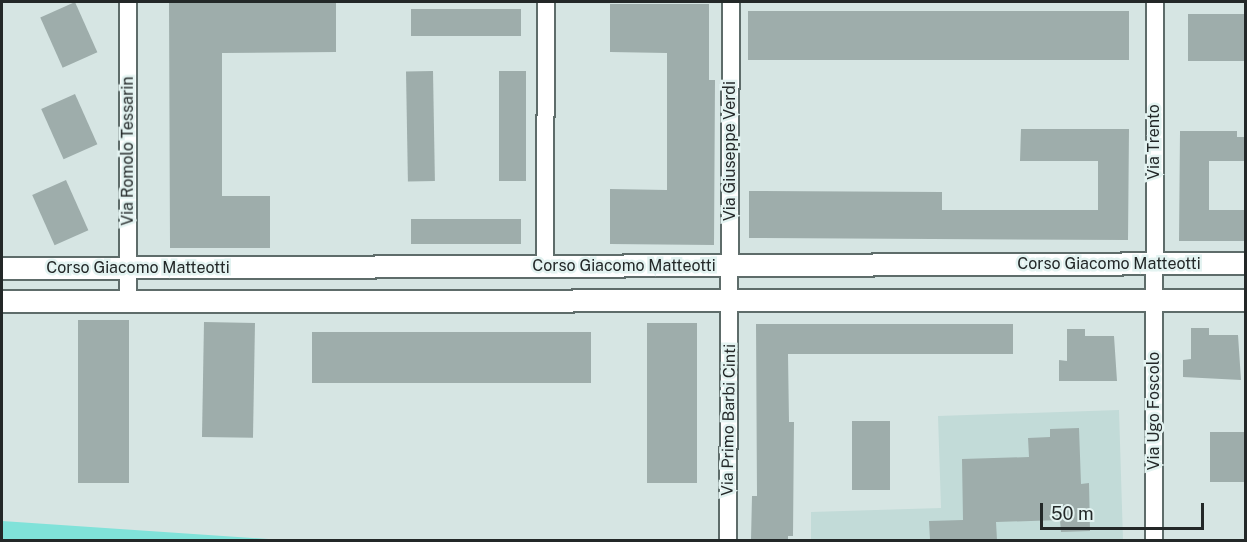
<!DOCTYPE html>
<style>
body{margin:0}
#map{position:relative;width:1247px;height:542px;overflow:hidden;background:#d6e5e3;font-family:"Public Sans",sans-serif}
div>[style]{position:absolute}
.built>*{inset:0;background:#c2dbd8}
.green>*{inset:0;background:#80e2d9}
.building>*{inset:0;background:#9eadab;transform-origin:0 0}
.roads{filter:drop-shadow(2px 0 #5e6c6a) drop-shadow(-2px 0 #5e6c6a) drop-shadow(0 2px #5e6c6a) drop-shadow(0 -2px #5e6c6a)}
.minor>*{height:16px;margin:-8px;padding:0 8px;transform-origin:8px;border-radius:8px;background:#fff}
.tertiary>*{height:21px;margin:-10.5px;padding:0 10.5px;transform-origin:10.5px;border-radius:10.5px;background:#fff}
span{translate:-50% -50%;white-space:nowrap;text-align:center;line-height:1.15;-webkit-text-stroke:5px #e3f3f1;paint-order:stroke}
.street-label{font-size:16px;color:#232828}
.frame{position:absolute;inset:0;border:3px solid #232828;pointer-events:none}
.scale{position:absolute;left:1040px;top:503px;width:164px;height:27px;box-sizing:border-box;border:3px solid #232828;border-top:0;padding-left:8px;font-size:18px;line-height:21px;white-space:nowrap;color:#232828;-webkit-text-stroke:4px #e3f3f1;paint-order:stroke}
</style>
<div id="map">
<div class="built">
<div style="clip-path:polygon(1119px 410px,1123px 540px,811px 540px,811px 512px,941px 508px,938px 416px)"></div>
</div>
<div class="green">
<div style="clip-path:polygon(2px 521px,282px 540px,2px 540px)"></div>
</div>
<div class="building">
<div style="left:75px;top:2px;width:55px;height:38px;rotate:66deg"></div>
<div style="clip-path:polygon(169px 3px,336px 3px,336px 52px,222px 53px,222px 196px,270px 196px,270px 248px,170px 248px)"></div>
<div style="clip-path:polygon(610px 4px,709px 4px,709px 80px,715px 80px,714px 245px,610px 244px,610px 189px,667px 190px,667px 53px,610px 52px)"></div>
<div style="left:411px;top:9px;width:110px;height:27px"></div>
<div style="left:748px;top:11px;width:381px;height:49px"></div>
<div style="left:1188px;top:14px;width:57px;height:47px"></div>
<div style="left:433px;top:71px;width:110px;height:27px;rotate:89deg"></div>
<div style="left:526px;top:71px;width:110px;height:27px;rotate:90deg"></div>
<div style="left:75px;top:94px;width:55px;height:37px;rotate:66deg"></div>
<div style="clip-path:polygon(1021px 129px,1129px 129px,1128px 240px,749px 238px,749px 191px,942px 192px,942px 210px,1098px 210px,1098px 161px,1020px 161px)"></div>
<div style="clip-path:polygon(1180px 131px,1237px 131px,1237px 137px,1245px 137px,1245px 161px,1209px 161px,1209px 210px,1245px 210px,1245px 241px,1179px 241px)"></div>
<div style="left:66px;top:180px;width:55px;height:37px;rotate:66deg"></div>
<div style="left:411px;top:219px;width:110px;height:25px"></div>
<div style="left:78px;top:320px;width:51px;height:163px"></div>
<div style="left:204px;top:322px;width:51px;height:115px;rotate:1deg"></div>
<div style="left:647px;top:323px;width:50px;height:160px"></div>
<div style="clip-path:polygon(756px 324px,1013px 324px,1013px 354px,788px 354px,789px 422px,794px 422px,793px 536px,788px 536px,788px 540px,751px 540px,752px 496px,757px 496px)"></div>
<div style="clip-path:polygon(1191px 328px,1209px 328px,1209px 335px,1238px 335px,1241px 380px,1183px 377px,1183px 360px,1191px 359px)"></div>
<div style="clip-path:polygon(1067px 329px,1085px 329px,1085px 336px,1114px 336px,1117px 381px,1059px 381px,1059px 360px,1067px 361px)"></div>
<div style="left:312px;top:332px;width:279px;height:51px"></div>
<div style="left:890px;top:421px;width:69px;height:38px;rotate:90deg"></div>
<div style="clip-path:polygon(1079px 428px,1081px 484px,1089px 483px,1090px 531px,1061px 532px,1060px 520px,996px 522px,997px 540px,930px 540px,929px 521px,963px 520px,962px 459px,1029px 457px,1028px 438px,1050px 437px,1050px 429px)"></div>
<div style="left:1210px;top:432px;width:35px;height:50px"></div>
</div>
<div class="roads">
<div class="minor">
<div style="left:128px;top:2px;width:299px;rotate:90deg"></div>
<div style="left:545px;top:266px;width:264px;rotate:-89.8deg"></div>
<div style="left:728px;top:540px;width:538px;rotate:-89.68deg"></div>
<div style="left:1154px;top:540px;width:538px;rotate:-89.89deg"></div>
</div>
<div class="tertiary">
<div style="left:2px;top:268px;width:1244px;rotate:-0.23deg"></div>
<div style="left:2px;top:301px;width:1244px;rotate:-0.05deg"></div>
</div>
</div>
<div class="street-label">
<span style="left:1154px;top:142px;rotate:-90deg">Via Trento</span>
<span style="left:128px;top:151px;rotate:-90deg">Via Romolo Tessarin</span>
<span style="left:730px;top:151px;rotate:-90deg">Via Giuseppe Verdi</span>
<span style="left:1109px;top:264px">Corso Giacomo Matteotti</span>
<span style="left:624px;top:266px">Corso Giacomo Matteotti</span>
<span style="left:138px;top:268px">Corso Giacomo Matteotti</span>
<span style="left:1154px;top:411px;rotate:-90deg">Via Ugo Foscolo</span>
<span style="left:729px;top:420px;rotate:-89deg">Via Primo Barbi Cinti</span>
</div>
<div class="frame"></div>
<div class="scale">50 m</div>
</div>
